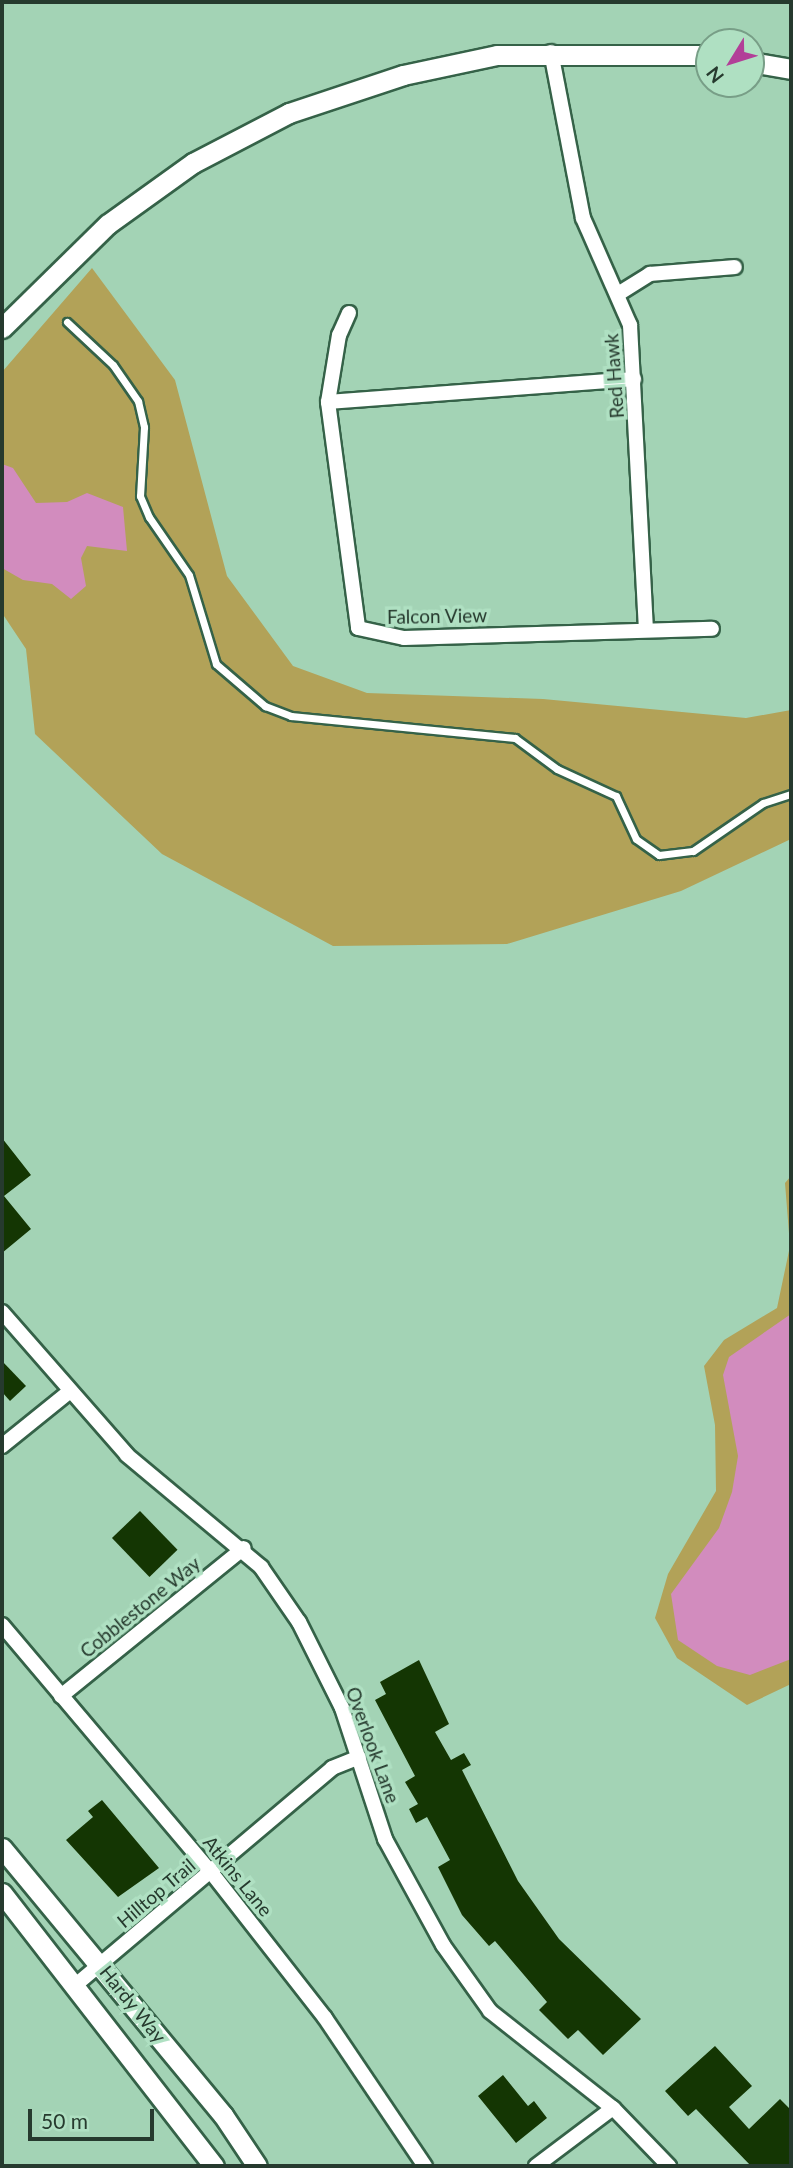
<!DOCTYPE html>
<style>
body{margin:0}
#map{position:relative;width:793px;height:2168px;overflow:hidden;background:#a3d3b5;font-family:Lato,sans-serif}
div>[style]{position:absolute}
.green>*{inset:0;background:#b2a258}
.water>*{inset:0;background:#d28cbe}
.building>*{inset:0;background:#143603;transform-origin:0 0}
.roads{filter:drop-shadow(2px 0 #356248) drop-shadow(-2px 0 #356248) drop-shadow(0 2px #356248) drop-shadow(0 -2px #356248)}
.lane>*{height:7px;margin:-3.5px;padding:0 3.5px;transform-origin:3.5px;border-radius:3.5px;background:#fff}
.street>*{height:14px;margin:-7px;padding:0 7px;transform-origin:7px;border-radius:7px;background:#fff}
.secondary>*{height:19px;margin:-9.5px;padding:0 9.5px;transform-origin:9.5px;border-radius:9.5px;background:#fff}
span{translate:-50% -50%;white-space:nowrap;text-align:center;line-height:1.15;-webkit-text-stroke:7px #afe0c2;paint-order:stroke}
.street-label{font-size:19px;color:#263a2e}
.frame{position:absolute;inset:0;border:4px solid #263a2e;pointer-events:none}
.north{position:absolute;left:695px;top:28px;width:70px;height:70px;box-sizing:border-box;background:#afe0c2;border:2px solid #789e87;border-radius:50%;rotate:232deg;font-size:19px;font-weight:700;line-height:28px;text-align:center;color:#263a2e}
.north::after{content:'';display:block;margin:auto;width:24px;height:32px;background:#b23f98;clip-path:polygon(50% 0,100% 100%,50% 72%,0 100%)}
.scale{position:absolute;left:28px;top:2109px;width:126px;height:32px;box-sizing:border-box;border:4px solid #263a2e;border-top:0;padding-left:9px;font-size:21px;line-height:24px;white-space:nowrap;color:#263a2e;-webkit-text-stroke:5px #afe0c2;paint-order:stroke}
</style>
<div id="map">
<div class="green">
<div style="clip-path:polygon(92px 268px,175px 380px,227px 576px,293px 666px,367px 693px,543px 699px,746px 718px,791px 710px,791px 839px,681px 891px,507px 944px,333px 946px,162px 854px,35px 734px,26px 649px,2px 613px,2px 372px)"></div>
<div style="clip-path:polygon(791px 1176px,791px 1684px,747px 1705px,677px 1658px,655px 1618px,668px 1574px,716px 1491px,715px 1425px,704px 1366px,724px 1340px,777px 1308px,790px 1246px,785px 1183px)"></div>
</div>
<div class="water">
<div style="clip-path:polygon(2px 464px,13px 468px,36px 503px,67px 502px,87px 493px,123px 507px,127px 551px,87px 546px,81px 558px,86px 586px,71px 599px,52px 584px,23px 580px,2px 568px)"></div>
<div style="clip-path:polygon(791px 1314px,791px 1659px,750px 1675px,717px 1666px,678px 1640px,671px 1594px,719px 1528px,732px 1492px,738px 1456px,723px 1375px,729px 1357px)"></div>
</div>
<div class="building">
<div style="clip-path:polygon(2px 1138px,31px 1175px,4px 1196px,31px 1229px,2px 1253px)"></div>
<div style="clip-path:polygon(2px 1361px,26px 1386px,10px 1401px,2px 1392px)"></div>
<div style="left:140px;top:1511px;width:54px;height:39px;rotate:46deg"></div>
<div style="clip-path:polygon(419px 1660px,449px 1724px,435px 1732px,451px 1760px,464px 1753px,471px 1765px,462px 1770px,518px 1881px,559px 1939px,641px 2019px,603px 2055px,578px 2030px,568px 2039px,539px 2010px,547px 2002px,495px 1941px,489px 1946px,462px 1915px,438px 1867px,450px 1860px,427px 1817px,416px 1823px,409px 1809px,418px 1804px,405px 1782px,415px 1776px,375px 1700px,386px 1694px,380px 1682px)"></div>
<div style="clip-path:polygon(102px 1800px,159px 1868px,118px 1897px,66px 1840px,93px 1817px,88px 1811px)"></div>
<div style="clip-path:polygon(715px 2046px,752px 2086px,729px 2107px,749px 2129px,780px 2099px,791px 2110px,791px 2166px,751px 2166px,696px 2109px,688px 2116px,665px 2091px)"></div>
<div style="clip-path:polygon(503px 2075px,528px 2106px,534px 2101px,547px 2118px,516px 2143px,478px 2096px)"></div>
</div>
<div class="roads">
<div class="lane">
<div style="left:67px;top:322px;width:63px;rotate:43.1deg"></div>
<div style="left:113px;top:365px;width:44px;rotate:55.2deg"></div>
<div style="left:138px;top:401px;width:27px;rotate:77deg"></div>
<div style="left:144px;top:427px;width:69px;rotate:93.3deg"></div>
<div style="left:140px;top:496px;width:23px;rotate:67deg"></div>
<div style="left:149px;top:517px;width:70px;rotate:55.4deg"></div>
<div style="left:189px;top:575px;width:93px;rotate:73.1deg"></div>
<div style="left:216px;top:664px;width:65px;rotate:40.6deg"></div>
<div style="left:265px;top:706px;width:28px;rotate:21deg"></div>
<div style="left:291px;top:716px;width:225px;rotate:5.6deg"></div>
<div style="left:515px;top:738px;width:52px;rotate:36.4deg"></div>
<div style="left:557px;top:769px;width:65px;rotate:24.6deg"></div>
<div style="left:616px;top:796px;width:47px;rotate:65.1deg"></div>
<div style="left:636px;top:839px;width:28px;rotate:35deg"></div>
<div style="left:659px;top:855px;width:34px;rotate:-7deg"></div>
<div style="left:693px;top:851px;width:85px;rotate:-34.4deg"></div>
<div style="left:763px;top:803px;width:29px;rotate:-18deg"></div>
</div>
<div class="street">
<div style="left:551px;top:52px;width:169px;rotate:79.1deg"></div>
<div style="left:583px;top:218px;width:117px;rotate:66.3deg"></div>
<div style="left:630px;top:325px;width:304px;rotate:87deg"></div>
<div style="left:618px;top:294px;width:38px;rotate:-32deg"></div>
<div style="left:650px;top:274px;width:85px;rotate:-4.7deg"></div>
<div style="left:349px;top:313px;width:24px;rotate:114deg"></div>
<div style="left:339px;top:335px;width:68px;rotate:99.3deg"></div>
<div style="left:328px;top:402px;width:228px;rotate:82.4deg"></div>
<div style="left:358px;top:628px;width:47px;rotate:12.3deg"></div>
<div style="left:404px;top:638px;width:308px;rotate:-1.7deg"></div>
<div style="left:328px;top:402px;width:307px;rotate:-4.3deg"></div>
<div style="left:2px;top:1312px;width:190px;rotate:48.8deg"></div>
<div style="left:127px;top:1455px;width:175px;rotate:39.9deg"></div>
<div style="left:261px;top:1567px;width:67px;rotate:55.4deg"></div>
<div style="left:299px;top:1622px;width:96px;rotate:63.4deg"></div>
<div style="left:342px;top:1708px;width:138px;rotate:71.8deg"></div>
<div style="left:385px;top:1839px;width:121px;rotate:61.3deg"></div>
<div style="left:443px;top:1945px;width:81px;rotate:54.5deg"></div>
<div style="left:490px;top:2011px;width:157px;rotate:38.3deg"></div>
<div style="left:613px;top:2108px;width:81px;rotate:46deg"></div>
<div style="left:2px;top:1446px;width:86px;rotate:-38.9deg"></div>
<div style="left:2px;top:1625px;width:324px;rotate:49.8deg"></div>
<div style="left:211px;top:1872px;width:185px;rotate:52deg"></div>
<div style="left:325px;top:2018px;width:179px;rotate:56deg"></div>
<div style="left:61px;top:1696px;width:235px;rotate:-39deg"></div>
<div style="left:78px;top:1983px;width:333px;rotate:-40.2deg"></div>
<div style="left:332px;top:1768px;width:29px;rotate:-22deg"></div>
<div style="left:536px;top:2166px;width:96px;rotate:-37deg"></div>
</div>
<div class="secondary">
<div style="left:751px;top:62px;width:41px;rotate:9.9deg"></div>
<div style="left:2px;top:328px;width:148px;rotate:-44.5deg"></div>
<div style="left:108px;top:224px;width:105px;rotate:-35.7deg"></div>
<div style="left:193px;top:163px;width:108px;rotate:-27.5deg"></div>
<div style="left:289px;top:113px;width:120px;rotate:-18.4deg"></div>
<div style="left:403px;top:75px;width:96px;rotate:-12deg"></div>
<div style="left:497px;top:55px;width:212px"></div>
<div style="left:2px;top:1848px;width:347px;rotate:50.4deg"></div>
<div style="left:223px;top:2115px;width:61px;rotate:56.3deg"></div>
<div style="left:2px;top:1893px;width:346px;rotate:52.2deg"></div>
</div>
</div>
<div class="street-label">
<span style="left:614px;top:376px;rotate:-94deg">Red Hawk</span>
<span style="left:437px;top:616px;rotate:-1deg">Falcon View</span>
<span style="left:140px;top:1607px;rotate:-39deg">Cobblestone Way</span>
<span style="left:373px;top:1745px;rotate:70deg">Overlook Lane</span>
<span style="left:238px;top:1876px;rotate:51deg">Atkins Lane</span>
<span style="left:156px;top:1893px;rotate:-40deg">Hilltop Trail</span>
<span style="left:133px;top:2004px;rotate:51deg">Hardy Way</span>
</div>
<div class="frame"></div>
<div class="north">N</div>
<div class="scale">50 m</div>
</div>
